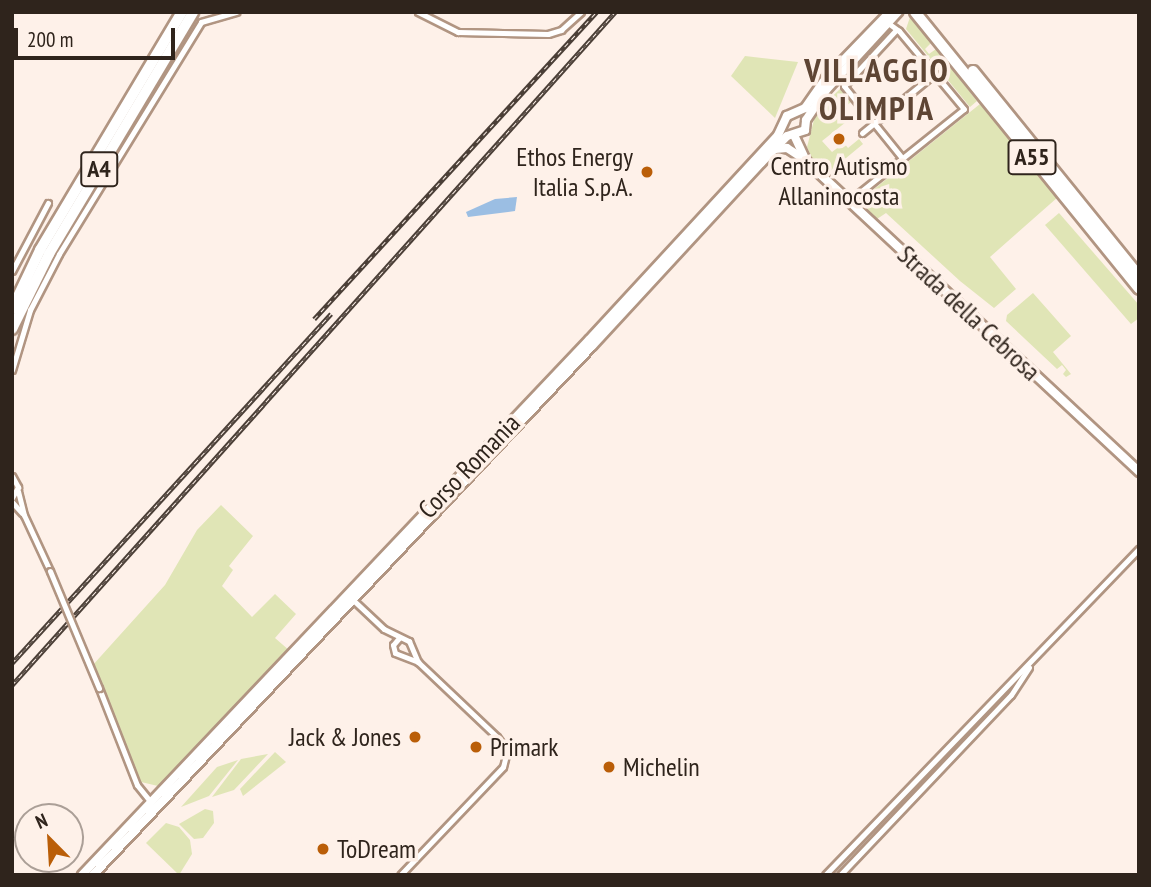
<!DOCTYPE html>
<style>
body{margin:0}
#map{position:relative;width:1151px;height:887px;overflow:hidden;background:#fef1e9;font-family:"PT Sans Narrow",sans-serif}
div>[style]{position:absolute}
.green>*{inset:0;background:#e0e5b6}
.water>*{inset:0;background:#9bbee3}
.roads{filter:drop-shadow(2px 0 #b19582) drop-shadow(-2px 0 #b19582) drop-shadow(0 2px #b19582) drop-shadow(0 -2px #b19582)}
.minor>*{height:5px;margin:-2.5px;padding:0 2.5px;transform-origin:2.5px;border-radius:2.5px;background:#fff}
.secondary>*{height:8px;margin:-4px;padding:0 4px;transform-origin:4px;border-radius:4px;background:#fff}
.motorway>*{height:10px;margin:-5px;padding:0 5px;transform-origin:5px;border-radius:5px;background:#fff}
.rail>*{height:4.5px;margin-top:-2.25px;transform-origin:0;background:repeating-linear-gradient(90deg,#fef1e9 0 5px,#4b3f37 0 10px);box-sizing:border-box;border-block:2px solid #4b3f37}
.bridges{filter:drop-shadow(2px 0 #b19582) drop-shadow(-2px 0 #b19582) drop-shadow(0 2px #b19582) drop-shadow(0 -2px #b19582)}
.minor-bridge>*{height:5px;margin:-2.5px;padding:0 2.5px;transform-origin:2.5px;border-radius:2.5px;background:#fff}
.dots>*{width:19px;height:19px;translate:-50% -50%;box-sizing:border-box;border:4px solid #fef1e9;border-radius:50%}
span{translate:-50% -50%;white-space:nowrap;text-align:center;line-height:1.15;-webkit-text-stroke:7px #fef1e9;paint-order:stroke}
.shield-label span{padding:2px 5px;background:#fef1e9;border:2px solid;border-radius:5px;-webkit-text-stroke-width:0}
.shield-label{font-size:24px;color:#2f241c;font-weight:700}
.poi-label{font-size:26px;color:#2f241c}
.right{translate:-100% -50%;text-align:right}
.left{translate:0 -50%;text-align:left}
.street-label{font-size:26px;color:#2f241c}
.district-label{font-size:33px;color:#5e4534;font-weight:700;letter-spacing:2px}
.frame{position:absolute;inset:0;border:14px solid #2f241c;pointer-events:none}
.north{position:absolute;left:14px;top:803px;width:70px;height:70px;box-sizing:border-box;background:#fef1e9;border:2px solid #ab9f97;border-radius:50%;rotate:336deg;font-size:19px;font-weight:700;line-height:28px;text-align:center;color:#2f241c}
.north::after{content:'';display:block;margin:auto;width:24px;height:32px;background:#ba5e08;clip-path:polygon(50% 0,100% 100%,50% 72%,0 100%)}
.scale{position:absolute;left:14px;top:28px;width:161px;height:32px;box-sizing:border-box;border:4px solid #2f241c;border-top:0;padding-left:9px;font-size:21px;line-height:24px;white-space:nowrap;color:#2f241c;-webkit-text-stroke:5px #fef1e9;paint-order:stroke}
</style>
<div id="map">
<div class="green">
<div style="clip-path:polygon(910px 17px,931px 43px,925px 49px,929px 54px,936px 49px,977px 101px,970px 107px,906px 29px)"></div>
<div style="clip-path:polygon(745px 56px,798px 62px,775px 118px,731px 76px)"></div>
<div style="clip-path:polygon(840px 89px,851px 102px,839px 112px,846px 122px,822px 141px,832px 152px,844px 143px,848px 148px,859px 139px,863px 144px,828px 173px,812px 158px,807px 147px,816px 112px)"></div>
<div style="clip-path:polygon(980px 104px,1058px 197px,990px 257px,1016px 289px,994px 308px,960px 281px,886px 213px,877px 219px,858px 202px)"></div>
<div style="clip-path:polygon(1059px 213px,1139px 305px,1139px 318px,1131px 324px,1045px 225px)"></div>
<div style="clip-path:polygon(1033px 293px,1071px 336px,1053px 352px,1071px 374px,1066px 377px,1063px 374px,1066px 370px,1062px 365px,1057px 369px,1006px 321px,1007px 315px)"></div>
<div style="clip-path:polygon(221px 505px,253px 536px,229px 566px,233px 570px,222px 586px,252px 617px,275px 594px,296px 614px,275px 638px,290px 651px,158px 786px,141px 782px,92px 666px,165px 585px,197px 530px)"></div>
<div style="clip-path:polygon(275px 752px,286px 762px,243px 796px,240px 789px)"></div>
<div style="clip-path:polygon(268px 754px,234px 790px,212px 797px,241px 759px)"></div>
<div style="clip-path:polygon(238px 760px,209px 796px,181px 807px,217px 767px)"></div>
<div style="clip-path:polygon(205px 809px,213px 811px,214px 823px,203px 838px,194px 839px,179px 824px)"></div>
<div style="clip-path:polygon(166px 823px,179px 827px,190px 840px,192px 854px,179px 875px,146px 843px)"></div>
</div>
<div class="water">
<div style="clip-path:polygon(517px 197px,515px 211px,468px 217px,466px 212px,495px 199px)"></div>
</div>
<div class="roads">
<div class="minor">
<div style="left:418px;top:12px;width:45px;rotate:26.6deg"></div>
<div style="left:458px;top:32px;width:90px;rotate:1.3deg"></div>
<div style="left:548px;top:34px;width:14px;rotate:-17deg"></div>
<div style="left:561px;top:30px;width:27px;rotate:-42deg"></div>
<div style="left:895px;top:31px;width:75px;rotate:132.8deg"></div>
<div style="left:844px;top:86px;width:92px;rotate:51.1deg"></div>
<div style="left:862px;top:133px;width:93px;rotate:-39.3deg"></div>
<div style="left:849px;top:201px;width:147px;rotate:-38.7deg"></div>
<div style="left:964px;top:109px;width:102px;rotate:-129.8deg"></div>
<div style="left:899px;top:31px;width:14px;rotate:-144deg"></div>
<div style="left:12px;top:271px;width:77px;rotate:-62.1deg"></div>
<div style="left:12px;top:370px;width:63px;rotate:-73.3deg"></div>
<div style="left:30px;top:310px;width:63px;rotate:-62.6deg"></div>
<div style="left:59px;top:254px;width:272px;rotate:-58.5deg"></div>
<div style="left:201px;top:22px;width:37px;rotate:-16deg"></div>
<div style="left:12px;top:476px;width:13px;rotate:61deg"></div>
<div style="left:18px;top:487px;width:13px;rotate:119deg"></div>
<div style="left:18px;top:491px;width:25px;rotate:76deg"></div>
<div style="left:24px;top:515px;width:62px;rotate:65.1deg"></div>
<div style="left:12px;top:502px;width:15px;rotate:48deg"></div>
<div style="left:351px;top:598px;width:45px;rotate:43.2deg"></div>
<div style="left:384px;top:629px;width:28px;rotate:26deg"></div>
<div style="left:409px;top:641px;width:23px;rotate:67deg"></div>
<div style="left:418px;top:662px;width:109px;rotate:43.5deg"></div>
<div style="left:497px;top:737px;width:17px;rotate:54deg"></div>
<div style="left:507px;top:751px;width:16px;rotate:104deg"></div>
<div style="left:503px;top:767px;width:149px;rotate:133.6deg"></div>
<div style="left:399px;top:638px;width:9px;rotate:131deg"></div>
<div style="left:393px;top:645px;width:8px;rotate:76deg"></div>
<div style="left:395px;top:653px;width:25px;rotate:21deg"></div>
<div style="left:99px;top:688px;width:104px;rotate:68.6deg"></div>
<div style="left:137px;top:785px;width:22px;rotate:51deg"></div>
<div style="left:825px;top:875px;width:453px;rotate:-46.1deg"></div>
<div style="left:840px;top:875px;width:248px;rotate:-46.5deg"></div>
<div style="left:1011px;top:695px;width:33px;rotate:-57deg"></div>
</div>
<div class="secondary">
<div style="left:794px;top:135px;width:29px;rotate:65deg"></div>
<div style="left:806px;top:161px;width:456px;rotate:43deg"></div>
<div style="left:775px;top:149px;width:12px;rotate:-5deg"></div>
<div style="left:787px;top:148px;width:20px;rotate:33deg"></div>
<div style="left:82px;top:875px;width:737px;rotate:-46.54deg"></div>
<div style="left:589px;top:340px;width:279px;rotate:-47.3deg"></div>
<div style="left:778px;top:135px;width:21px;rotate:-65deg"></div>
<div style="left:787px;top:116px;width:20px;rotate:-24deg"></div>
<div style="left:805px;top:108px;width:38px;rotate:-55deg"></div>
<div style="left:827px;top:77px;width:91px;rotate:-45.9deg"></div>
<div style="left:93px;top:875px;width:727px;rotate:-46.67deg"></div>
<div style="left:592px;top:346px;width:249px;rotate:-47.3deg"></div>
<div style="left:761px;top:163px;width:37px;rotate:-46deg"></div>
<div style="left:787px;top:136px;width:19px;rotate:-18deg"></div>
<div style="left:805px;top:130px;width:10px;rotate:-84deg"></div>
<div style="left:806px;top:120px;width:37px;rotate:-56deg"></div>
<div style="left:827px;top:89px;width:105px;rotate:-47.3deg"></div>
</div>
<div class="motorway">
<div style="left:915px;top:12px;width:356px;rotate:51deg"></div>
<div style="left:973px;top:71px;width:264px;rotate:51deg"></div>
<div style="left:12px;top:309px;width:65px;rotate:-64.6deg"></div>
<div style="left:40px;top:250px;width:277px;rotate:-59.2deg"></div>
<div style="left:12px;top:329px;width:84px;rotate:-63.7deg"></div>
<div style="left:49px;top:254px;width:282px;rotate:-59.2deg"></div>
</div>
</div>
<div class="rail">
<div style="left:314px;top:319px;width:417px;rotate:-47.4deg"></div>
<div style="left:12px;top:663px;width:473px;rotate:-47.6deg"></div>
<div style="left:12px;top:685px;width:904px;rotate:-48.14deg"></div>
</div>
<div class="bridges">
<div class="minor-bridge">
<div style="left:50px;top:571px;width:127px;rotate:67.3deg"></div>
</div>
</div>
<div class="dots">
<div style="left:839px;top:139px;background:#ba5e08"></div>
<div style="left:647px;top:172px;background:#ba5e08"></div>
<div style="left:415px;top:737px;background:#ba5e08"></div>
<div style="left:476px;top:747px;background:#ba5e08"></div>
<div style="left:609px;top:767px;background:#ba5e08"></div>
<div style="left:323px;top:849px;background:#ba5e08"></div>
</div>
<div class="shield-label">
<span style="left:1032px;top:157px">A55</span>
<span style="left:99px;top:169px">A4</span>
</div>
<div class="poi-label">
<span class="right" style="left:633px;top:172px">Ethos Energy<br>Italia S.p.A.</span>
<span style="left:839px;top:181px">Centro Autismo<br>Allaninocosta</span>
<span class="right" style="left:401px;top:737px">Jack &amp; Jones</span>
<span class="left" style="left:490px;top:747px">Primark</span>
<span class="left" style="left:623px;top:767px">Michelin</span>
<span class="left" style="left:337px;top:849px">ToDream</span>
</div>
<div class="street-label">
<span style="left:969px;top:313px;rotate:43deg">Strada della Cebrosa</span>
<span style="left:469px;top:466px;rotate:-46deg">Corso Romania</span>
</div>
<div class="district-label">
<span style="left:877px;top:89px">VILLAGGIO<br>OLIMPIA</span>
</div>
<div class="frame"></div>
<div class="north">N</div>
<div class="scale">200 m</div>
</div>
